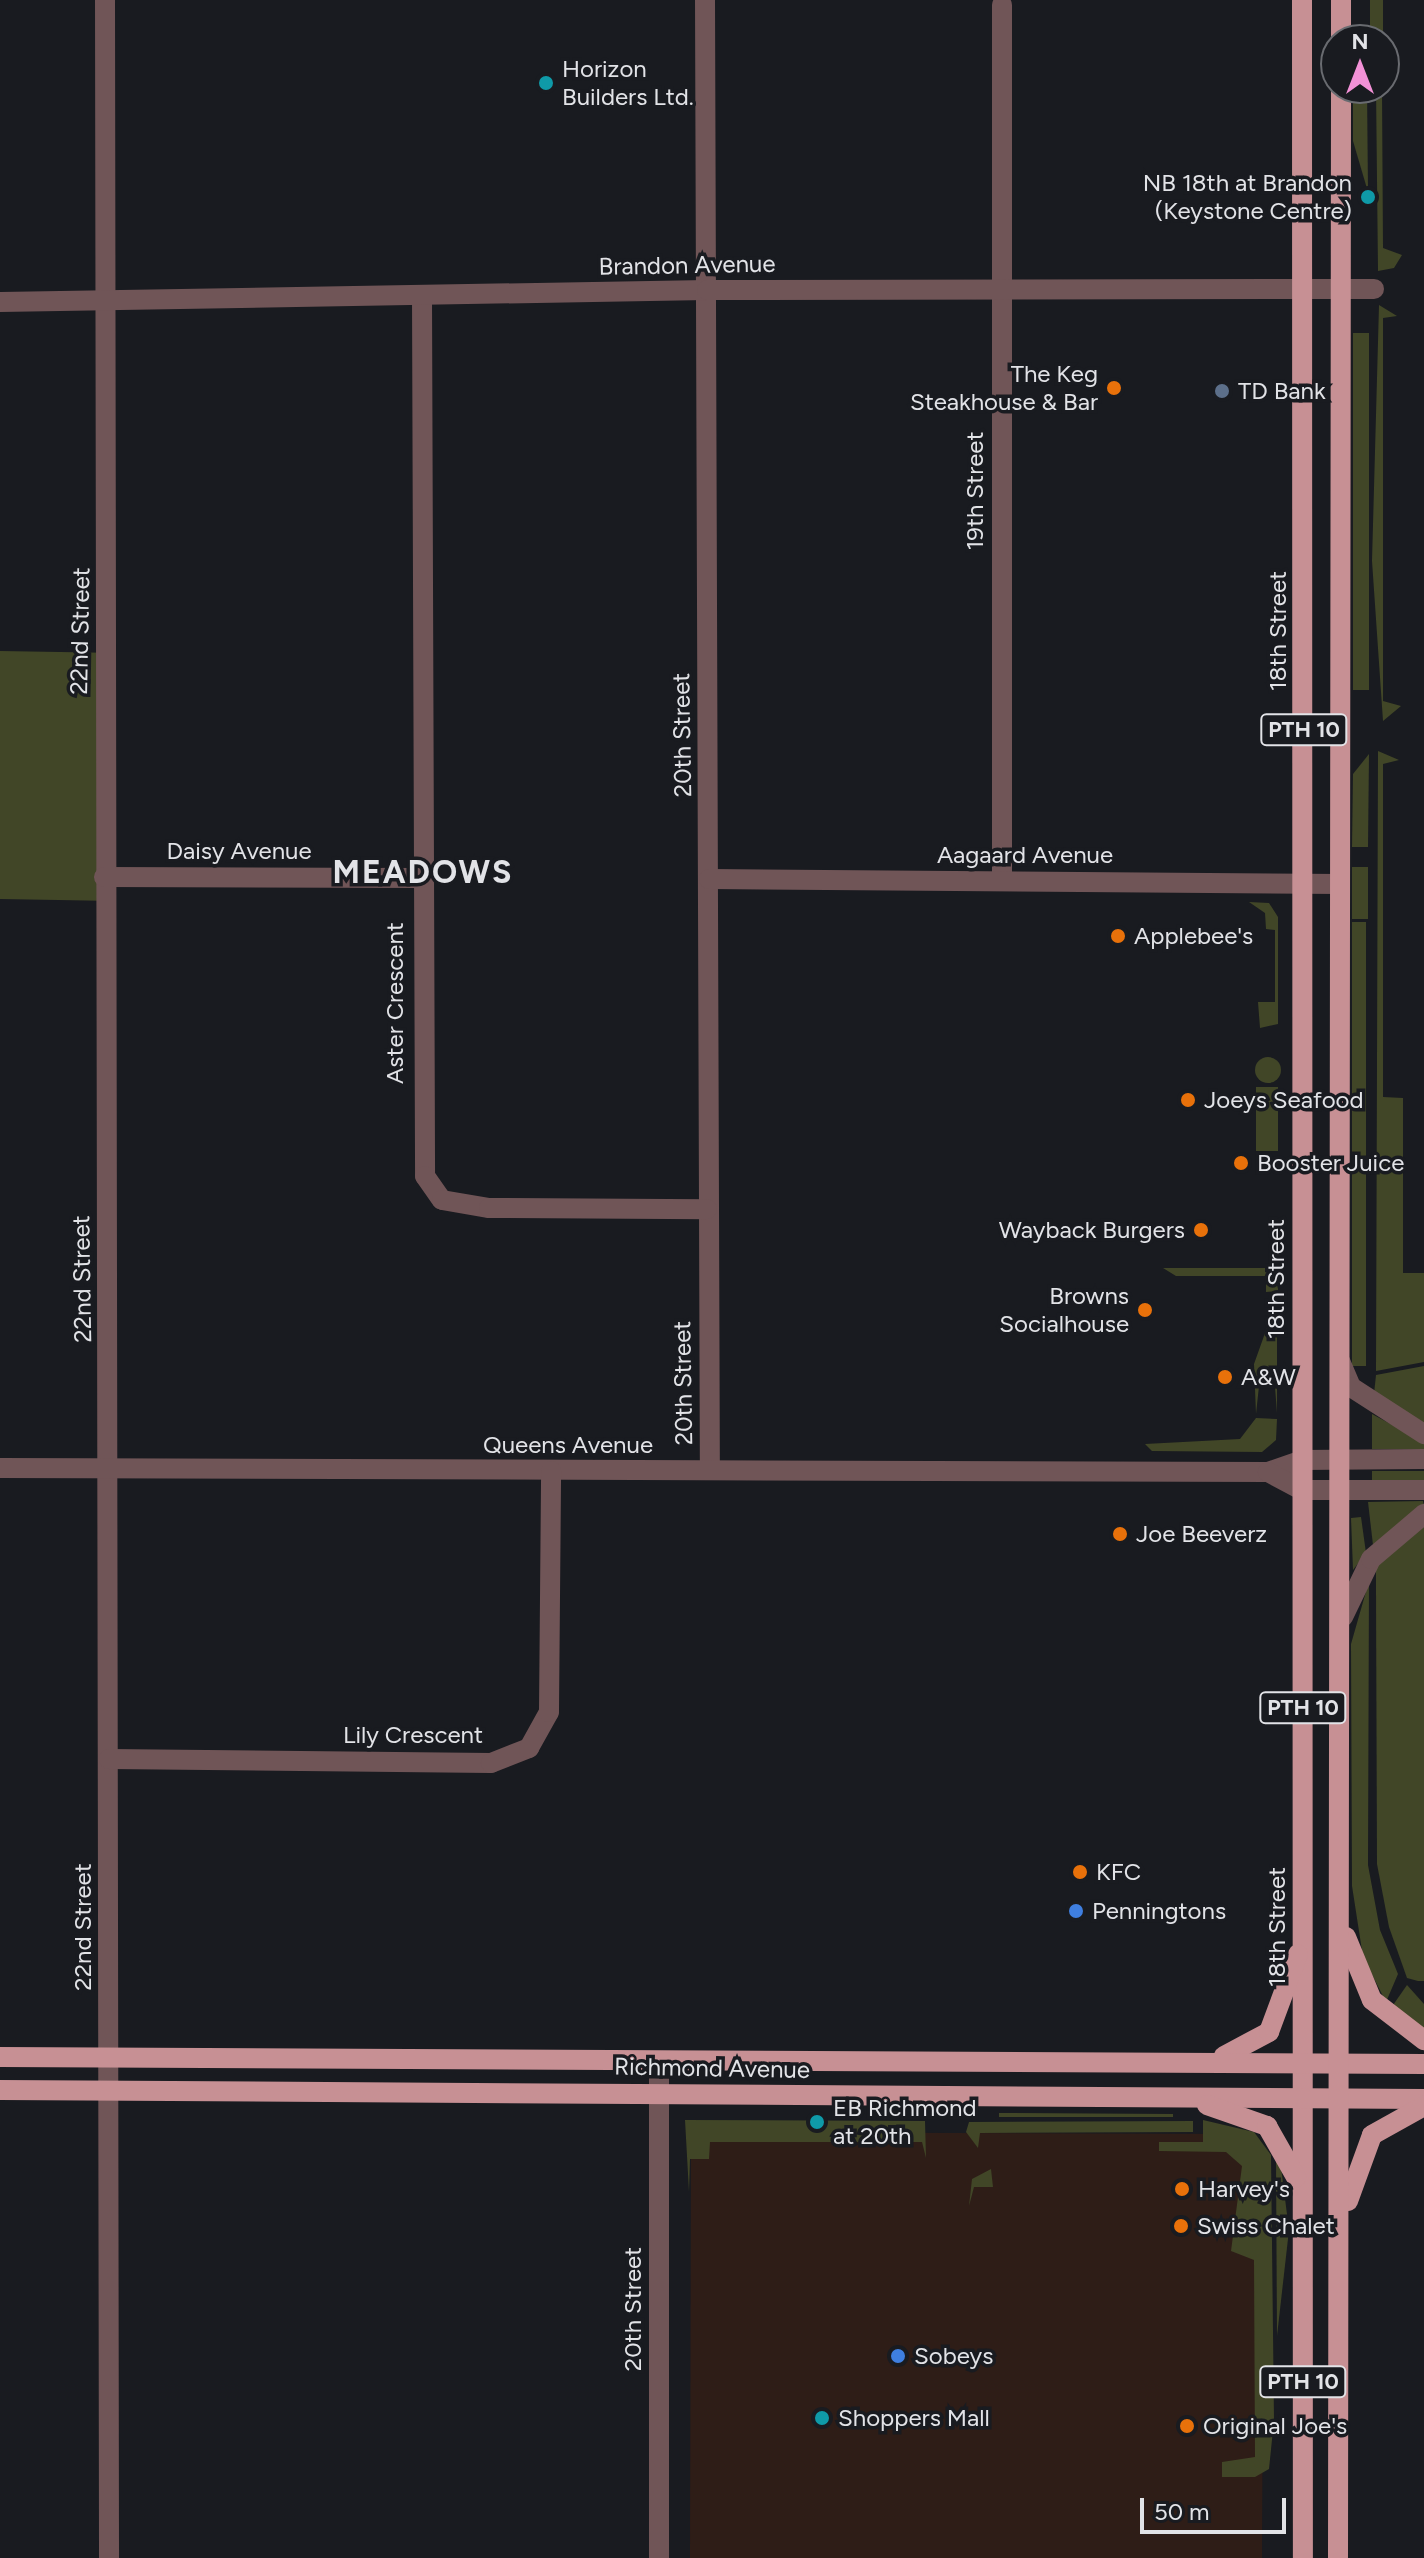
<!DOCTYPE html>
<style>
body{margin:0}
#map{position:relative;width:1424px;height:2558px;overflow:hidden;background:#191b20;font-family:Figtree,sans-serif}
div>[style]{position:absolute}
.commercial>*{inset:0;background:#2e1d17}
.green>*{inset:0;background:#414627;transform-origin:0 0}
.round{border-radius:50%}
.minor>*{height:20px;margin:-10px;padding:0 10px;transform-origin:10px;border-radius:10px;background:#705557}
.major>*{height:20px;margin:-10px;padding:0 10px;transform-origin:10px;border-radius:10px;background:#c79094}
.dots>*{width:22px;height:22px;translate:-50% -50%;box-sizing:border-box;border:4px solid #191b20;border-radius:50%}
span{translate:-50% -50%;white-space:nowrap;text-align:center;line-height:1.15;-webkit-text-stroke:7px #191b20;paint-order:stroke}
.shield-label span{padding:2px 6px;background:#191b20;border:2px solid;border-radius:6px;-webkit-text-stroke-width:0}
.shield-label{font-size:22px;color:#e2e3e7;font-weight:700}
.poi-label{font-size:24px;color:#e2e3e7}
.left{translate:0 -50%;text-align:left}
.right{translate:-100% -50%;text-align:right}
.street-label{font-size:24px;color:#e2e3e7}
.district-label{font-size:32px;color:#e2e3e7;font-weight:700;letter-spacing:2px}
.north{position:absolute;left:1320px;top:24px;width:80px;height:80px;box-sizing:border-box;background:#191b20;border:2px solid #696b70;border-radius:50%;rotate:0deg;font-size:22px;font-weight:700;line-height:32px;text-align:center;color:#e2e3e7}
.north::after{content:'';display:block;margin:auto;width:28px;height:36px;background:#f291d6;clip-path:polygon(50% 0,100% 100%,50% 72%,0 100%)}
.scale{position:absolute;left:1140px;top:2498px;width:146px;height:36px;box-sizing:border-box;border:4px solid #e2e3e7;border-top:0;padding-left:10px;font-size:24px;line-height:28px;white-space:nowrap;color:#e2e3e7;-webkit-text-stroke:6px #191b20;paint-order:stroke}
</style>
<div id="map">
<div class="commercial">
<div style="clip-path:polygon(691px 2132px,1238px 2134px,1264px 2160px,1262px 2558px,690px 2558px)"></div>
</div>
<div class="green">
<div style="left:1370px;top:0;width:13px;height:40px"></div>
<div style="clip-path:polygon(1353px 88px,1367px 88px,1368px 192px,1353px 141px)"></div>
<div style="clip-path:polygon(1376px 88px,1382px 88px,1383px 248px,1402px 255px,1394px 268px,1378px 271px)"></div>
<div style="clip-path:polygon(1379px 305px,1397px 316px,1383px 318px,1383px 701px,1401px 706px,1383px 721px,1372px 561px)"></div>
<div style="left:1353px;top:333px;width:16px;height:357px"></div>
<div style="left:0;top:651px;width:105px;height:248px;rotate:1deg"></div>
<div style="clip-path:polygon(1378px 751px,1399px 760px,1383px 764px,1383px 1097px,1403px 1098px,1403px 1273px,1424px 1273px,1424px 1362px,1376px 1371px)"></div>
<div style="clip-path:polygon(1369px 754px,1368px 847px,1352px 847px,1353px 774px)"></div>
<div style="left:1352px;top:867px;width:16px;height:52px"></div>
<div style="clip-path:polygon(1249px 902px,1269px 903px,1278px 917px,1278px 1024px,1260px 1028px,1258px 1002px,1275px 1002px,1275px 930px,1266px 929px,1265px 913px)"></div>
<div style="left:1352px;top:922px;width:14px;height:444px"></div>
<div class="round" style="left:1255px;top:1057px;width:26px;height:26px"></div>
<div style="left:1256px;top:1087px;width:22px;height:64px"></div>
<div style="clip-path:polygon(1163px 1268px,1278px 1268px,1278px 1291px,1266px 1292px,1266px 1276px,1176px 1276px)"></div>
<div style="clip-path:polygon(1270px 1319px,1277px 1322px,1277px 1413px,1275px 1387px,1259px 1386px,1256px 1414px,1254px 1364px)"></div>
<div style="clip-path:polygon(1424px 1366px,1424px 1424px,1374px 1394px,1376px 1375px)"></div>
<div style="clip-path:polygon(1372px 1414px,1424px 1442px,1424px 1449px,1372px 1449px)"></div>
<div style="clip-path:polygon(1256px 1418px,1277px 1419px,1276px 1440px,1262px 1452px,1152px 1451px,1145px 1444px,1240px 1439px)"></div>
<div style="left:1372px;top:1471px;width:52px;height:9px"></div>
<div style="clip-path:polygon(1423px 1501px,1424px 1506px,1373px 1545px,1368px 1502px)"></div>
<div style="clip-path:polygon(1361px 1517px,1366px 1553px,1353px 1570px,1351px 1518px)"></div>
<div style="clip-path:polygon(1424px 1526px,1424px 1981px,1418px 1981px,1407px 1978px,1389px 1927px,1377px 1864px,1376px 1587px,1376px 1567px)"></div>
<div style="clip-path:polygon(1369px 1581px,1368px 1865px,1380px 1930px,1398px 1974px,1386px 2002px,1363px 1957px,1352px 1886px,1351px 1644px)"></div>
<div style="clip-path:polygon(1407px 1985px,1424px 2004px,1424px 2032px,1391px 2008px)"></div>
<div style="clip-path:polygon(999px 2113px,1173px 2114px,1173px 2117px,999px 2117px)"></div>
<div style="clip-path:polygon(685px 2120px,925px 2121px,926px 2158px,922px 2142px,710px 2142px,709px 2159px,690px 2159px,689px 2192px)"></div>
<div style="clip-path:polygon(1203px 2120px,1254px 2132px,1271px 2155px,1274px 2420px,1269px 2469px,1255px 2477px,1222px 2477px,1222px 2462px,1255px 2457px,1254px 2260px,1231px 2251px,1242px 2166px,1226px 2152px,1159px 2151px,1159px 2142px,1203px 2142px)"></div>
<div style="clip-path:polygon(1193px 2121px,1193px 2132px,980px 2133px,978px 2148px,966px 2132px,969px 2122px)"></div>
<div style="clip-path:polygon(1280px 2159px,1289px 2230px,1277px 2336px,1276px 2160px)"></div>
<div style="clip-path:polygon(991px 2169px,993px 2187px,974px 2187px,969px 2206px,972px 2179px)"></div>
</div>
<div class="minor">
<div style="left:105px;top:0;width:2558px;rotate:89.91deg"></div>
<div style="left:705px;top:0;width:1470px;rotate:89.81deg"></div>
<div style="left:1002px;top:5px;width:876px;rotate:90deg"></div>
<div style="left:422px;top:296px;width:880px;rotate:89.8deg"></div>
<div style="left:425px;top:1176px;width:29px;rotate:55deg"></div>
<div style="left:442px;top:1200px;width:48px;rotate:9.7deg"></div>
<div style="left:489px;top:1208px;width:218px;rotate:0.3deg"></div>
<div style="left:0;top:302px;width:707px;rotate:-0.97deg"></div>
<div style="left:707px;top:290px;width:667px;rotate:-0.09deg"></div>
<div style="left:104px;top:877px;width:317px;rotate:0.2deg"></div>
<div style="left:709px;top:879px;width:631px;rotate:0.45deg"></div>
<div style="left:1340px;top:1361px;width:28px;rotate:67deg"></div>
<div style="left:1351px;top:1387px;width:87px;rotate:32.8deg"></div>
<div style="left:0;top:1468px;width:1268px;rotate:0.18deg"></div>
<div style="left:1268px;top:1472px;width:36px;rotate:-19deg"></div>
<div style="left:1302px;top:1460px;width:122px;rotate:-0.5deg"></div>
<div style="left:1268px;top:1472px;width:38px;rotate:28deg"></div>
<div style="left:1302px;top:1490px;width:122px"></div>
<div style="left:1343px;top:1617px;width:64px;rotate:-64.2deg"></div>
<div style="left:1371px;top:1559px;width:70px;rotate:-40.3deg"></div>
<div style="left:109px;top:1759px;width:382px;rotate:0.6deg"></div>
<div style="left:491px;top:1763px;width:41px;rotate:-21.5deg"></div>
<div style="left:529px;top:1748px;width:41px;rotate:-60.9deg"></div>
<div style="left:549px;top:1712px;width:241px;rotate:-89.5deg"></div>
<div style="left:659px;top:2558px;width:497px;rotate:-90deg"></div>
</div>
<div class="major">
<div style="left:1302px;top:0;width:2558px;rotate:89.98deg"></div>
<div style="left:1341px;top:40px;width:40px;rotate:-90deg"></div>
<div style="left:1346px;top:1937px;width:68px;rotate:67.6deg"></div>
<div style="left:1372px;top:2000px;width:66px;rotate:37.6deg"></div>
<div style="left:1224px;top:2056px;width:51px;rotate:-28.1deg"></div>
<div style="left:1269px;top:2032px;width:83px;rotate:-69.6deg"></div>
<div style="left:0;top:2057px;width:1424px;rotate:0.28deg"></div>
<div style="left:0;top:2090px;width:1424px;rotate:0.36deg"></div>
<div style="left:1207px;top:2105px;width:64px;rotate:19.3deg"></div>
<div style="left:1267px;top:2126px;width:59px;rotate:60.4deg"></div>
<div style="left:1348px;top:2201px;width:70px;rotate:-70deg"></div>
<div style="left:1372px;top:2135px;width:60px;rotate:-29.1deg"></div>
<div style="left:1338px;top:2558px;width:2470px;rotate:-89.93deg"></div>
</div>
<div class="dots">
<div style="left:546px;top:83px;background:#0f9aa8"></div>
<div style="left:1368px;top:197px;background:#0f9aa8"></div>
<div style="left:1114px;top:388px;background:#e8710a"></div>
<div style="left:1222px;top:391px;background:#5c6f8a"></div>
<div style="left:1118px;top:936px;background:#e8710a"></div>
<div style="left:1188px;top:1100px;background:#e8710a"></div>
<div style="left:1241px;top:1163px;background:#e8710a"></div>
<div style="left:1201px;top:1230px;background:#e8710a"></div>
<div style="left:1145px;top:1310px;background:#e8710a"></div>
<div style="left:1225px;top:1377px;background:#e8710a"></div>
<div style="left:1120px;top:1534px;background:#e8710a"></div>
<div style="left:1080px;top:1872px;background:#e8710a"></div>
<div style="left:1076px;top:1911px;background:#3f7fe0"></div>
<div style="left:817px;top:2122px;background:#0f9aa8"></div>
<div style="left:1182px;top:2189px;background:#e8710a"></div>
<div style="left:1181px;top:2226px;background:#e8710a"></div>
<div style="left:898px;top:2356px;background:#3f7fe0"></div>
<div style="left:822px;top:2418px;background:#0f9aa8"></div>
<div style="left:1187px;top:2426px;background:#e8710a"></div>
</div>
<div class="shield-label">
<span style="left:1304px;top:730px">PTH 10</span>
<span style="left:1303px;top:1708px">PTH 10</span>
<span style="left:1303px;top:2382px">PTH 10</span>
</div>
<div class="poi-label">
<span class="left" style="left:562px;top:83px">Horizon<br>Builders Ltd.</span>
<span class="right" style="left:1352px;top:197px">NB 18th at Brandon<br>(Keystone Centre)</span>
<span class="right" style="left:1098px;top:388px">The Keg<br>Steakhouse &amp; Bar</span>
<span class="left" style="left:1238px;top:391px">TD Bank</span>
<span class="left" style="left:1134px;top:936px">Applebee's</span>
<span class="left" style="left:1204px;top:1100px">Joeys Seafood</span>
<span class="left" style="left:1257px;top:1163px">Booster Juice</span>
<span class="right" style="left:1185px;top:1230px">Wayback Burgers</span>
<span class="right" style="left:1129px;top:1310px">Browns<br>Socialhouse</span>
<span class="left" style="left:1241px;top:1377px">A&amp;W</span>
<span class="left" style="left:1136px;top:1534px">Joe Beeverz</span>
<span class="left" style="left:1096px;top:1872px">KFC</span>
<span class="left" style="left:1092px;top:1911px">Penningtons</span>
<span class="left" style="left:833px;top:2122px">EB Richmond<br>at 20th</span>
<span class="left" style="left:1198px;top:2189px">Harvey's</span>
<span class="left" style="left:1197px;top:2226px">Swiss Chalet</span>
<span class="left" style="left:914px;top:2356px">Sobeys</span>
<span class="left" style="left:838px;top:2418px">Shoppers Mall</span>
<span class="left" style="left:1203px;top:2426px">Original Joe's</span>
</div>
<div class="street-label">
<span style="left:687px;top:265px;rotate:-1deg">Brandon Avenue</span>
<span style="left:975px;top:491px;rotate:-90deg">19th Street</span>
<span style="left:80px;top:631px;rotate:-89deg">22nd Street</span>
<span style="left:1278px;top:631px;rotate:-90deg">18th Street</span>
<span style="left:682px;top:735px;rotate:-91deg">20th Street</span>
<span style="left:239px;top:851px">Daisy Avenue</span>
<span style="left:1025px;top:855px">Aagaard Avenue</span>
<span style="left:395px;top:1003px;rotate:-90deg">Aster Crescent</span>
<span style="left:82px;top:1279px;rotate:-91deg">22nd Street</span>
<span style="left:1276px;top:1279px;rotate:-90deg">18th Street</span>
<span style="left:683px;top:1383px;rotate:-91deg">20th Street</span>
<span style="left:568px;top:1445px">Queens Avenue</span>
<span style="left:413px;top:1735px">Lily Crescent</span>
<span style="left:83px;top:1927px;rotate:-90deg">22nd Street</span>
<span style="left:1277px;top:1927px;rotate:-90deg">18th Street</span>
<span style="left:712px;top:2068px;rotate:1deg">Richmond Avenue</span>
<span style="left:633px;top:2309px;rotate:-90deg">20th Street</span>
</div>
<div class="district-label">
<span style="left:423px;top:872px">MEADOWS</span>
</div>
<div class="north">N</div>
<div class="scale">50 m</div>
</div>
